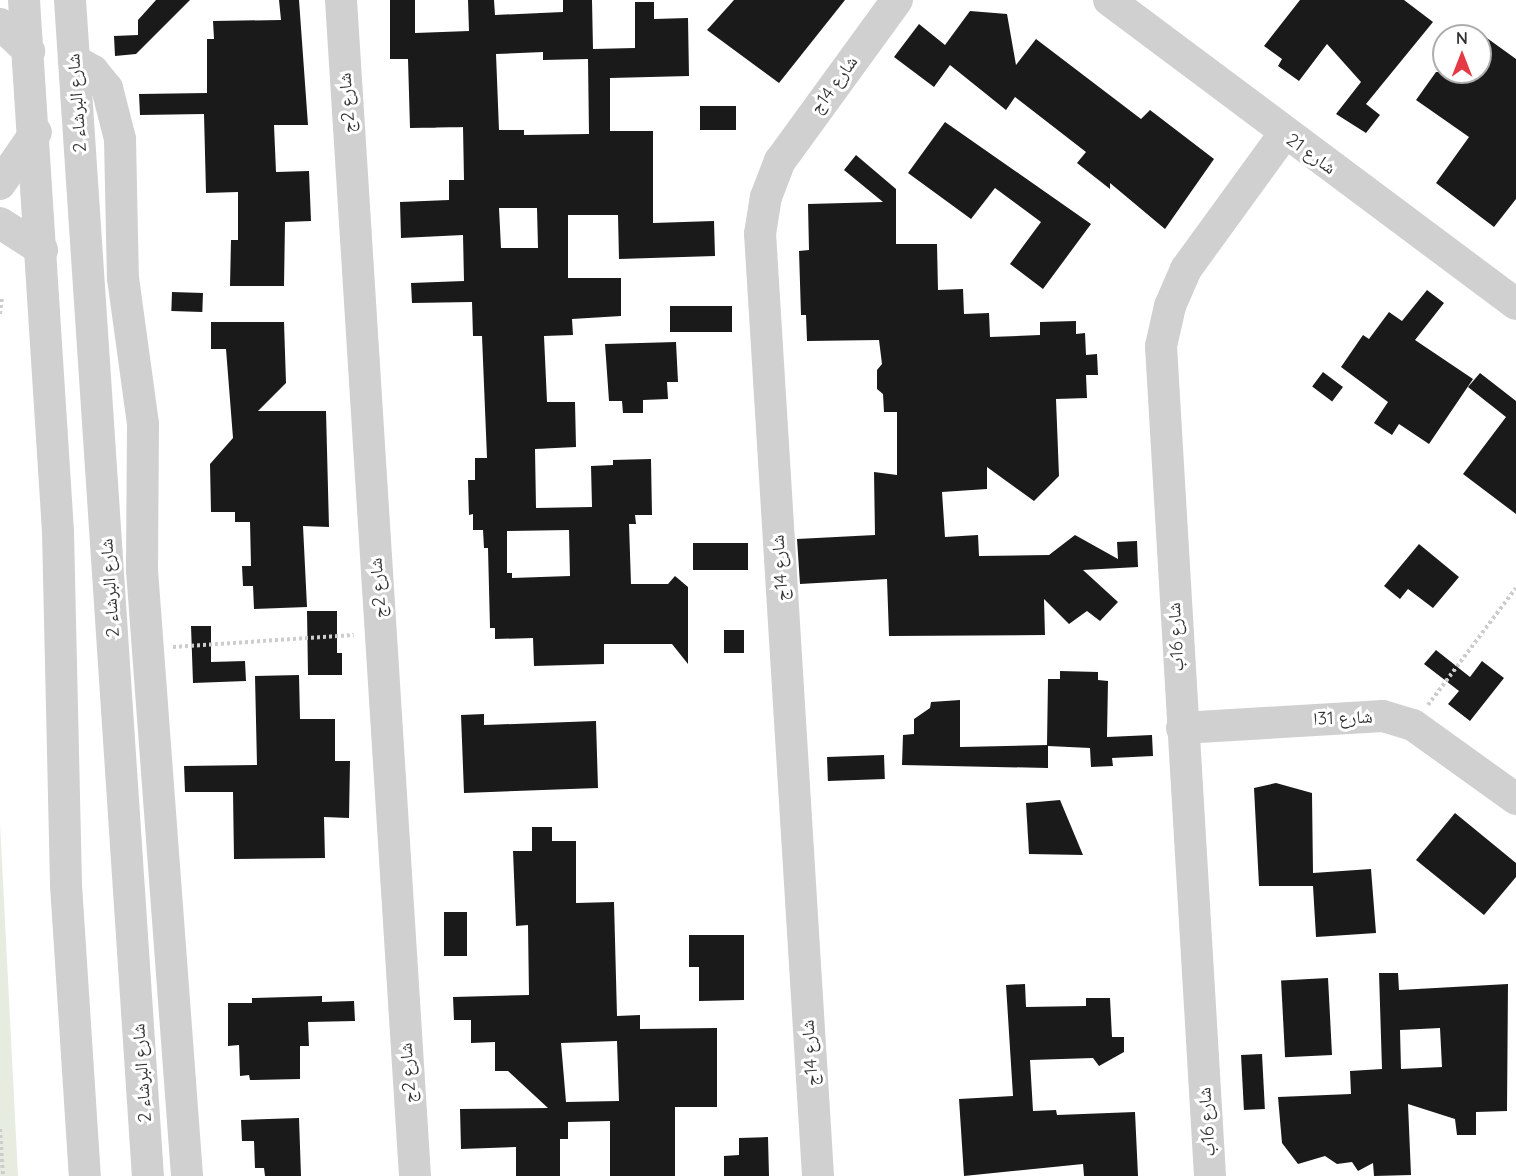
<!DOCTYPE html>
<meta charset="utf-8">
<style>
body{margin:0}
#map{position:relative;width:1516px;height:1176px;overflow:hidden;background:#fff;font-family:Quicksand,"Noto Naskh Arabic",sans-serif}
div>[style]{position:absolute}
.green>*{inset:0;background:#e6ecdf}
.building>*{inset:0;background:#1a1a1a;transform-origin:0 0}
.path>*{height:4px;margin-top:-2px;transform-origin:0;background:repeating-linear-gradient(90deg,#cdcdcd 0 3px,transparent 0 6px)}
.minor>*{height:32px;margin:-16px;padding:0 16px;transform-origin:16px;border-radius:16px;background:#d0d0d0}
span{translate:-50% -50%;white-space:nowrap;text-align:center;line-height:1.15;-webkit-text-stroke:6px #fff;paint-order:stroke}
.street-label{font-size:18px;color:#333}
.north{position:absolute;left:1432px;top:24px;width:60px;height:60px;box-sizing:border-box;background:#fff;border:2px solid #adadad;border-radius:50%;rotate:0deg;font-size:16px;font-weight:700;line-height:24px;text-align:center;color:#333}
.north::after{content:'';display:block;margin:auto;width:21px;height:27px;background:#e63946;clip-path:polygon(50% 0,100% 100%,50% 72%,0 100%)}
</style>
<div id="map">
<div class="green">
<div style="clip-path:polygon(0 823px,18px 1176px,0 1176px)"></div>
</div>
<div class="building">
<div style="clip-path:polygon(156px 0,190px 0,136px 54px,115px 56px,114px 36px,138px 35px,138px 20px)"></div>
<div style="clip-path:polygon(279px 0,299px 0,308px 125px,274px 125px,276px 172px,309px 171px,311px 221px,285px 222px,284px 286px,230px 286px,231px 240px,238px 240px,238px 192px,206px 193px,204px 114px,140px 115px,139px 94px,207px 93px,207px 39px,214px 39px,213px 21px,281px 20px)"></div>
<div style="clip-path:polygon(evenodd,390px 0,415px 0,415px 33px,469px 31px,468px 0,494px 0,495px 15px,563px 12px,563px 0,592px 0,593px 49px,635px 48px,635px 2px,654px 2px,654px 19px,688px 18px,689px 76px,610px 78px,610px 131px,653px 131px,653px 223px,714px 221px,715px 256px,619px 259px,618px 215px,568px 215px,568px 278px,621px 278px,621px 316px,572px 319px,573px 335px,544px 336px,547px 402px,575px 402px,576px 447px,535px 449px,536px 508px,592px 507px,591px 466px,613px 465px,613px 460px,651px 459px,652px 515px,635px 515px,636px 524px,629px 524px,631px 584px,668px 584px,675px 576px,688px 587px,688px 664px,672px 644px,604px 644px,604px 664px,534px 666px,533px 638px,495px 639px,495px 628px,490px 628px,488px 548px,484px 548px,483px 530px,473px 530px,473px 514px,469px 515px,468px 480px,475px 480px,475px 458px,487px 458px,482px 336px,473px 336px,472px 302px,412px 303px,411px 283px,464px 281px,463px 235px,401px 238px,400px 202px,449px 200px,449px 180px,464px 180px,463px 127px,410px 128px,408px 59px,390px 59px,390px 0,543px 52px,543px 60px,588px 59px,589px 134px,524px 135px,524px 130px,499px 130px,496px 54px,543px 52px,390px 0,499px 208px,537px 208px,538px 248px,501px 248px,499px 208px,390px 0,569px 530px,570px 576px,512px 578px,512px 573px,507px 573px,507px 531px,569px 530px)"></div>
<div style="clip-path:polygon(734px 0,845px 0,779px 83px,707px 30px)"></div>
<div style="clip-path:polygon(1300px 0,1404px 0,1433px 22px,1366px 104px,1380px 115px,1366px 133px,1336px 114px,1361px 82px,1327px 44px,1299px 81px,1278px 66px,1282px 59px,1264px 46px)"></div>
<div style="clip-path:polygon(970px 11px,1007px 14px,1016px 65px,1036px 39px,1141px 119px,1150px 110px,1214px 159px,1165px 229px,1110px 183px,1110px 189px,1077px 163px,1086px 152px,1015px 97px,1006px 110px,950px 65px,934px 87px,894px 57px,919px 24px,945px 45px)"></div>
<div style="clip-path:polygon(1480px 33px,1516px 59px,1516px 199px,1494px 227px,1436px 183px,1469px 137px,1416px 100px,1436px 72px,1480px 72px)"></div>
<div style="left:736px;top:106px;width:24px;height:36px;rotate:90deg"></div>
<div style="clip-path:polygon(945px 122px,1091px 224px,1043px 289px,1010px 264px,1041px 222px,995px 188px,971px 219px,908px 173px)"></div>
<div style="clip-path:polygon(856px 155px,896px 189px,896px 244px,937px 244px,938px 290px,963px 289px,964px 314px,989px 313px,990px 337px,1040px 335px,1040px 322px,1076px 321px,1076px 334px,1085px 333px,1086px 355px,1097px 354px,1098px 375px,1086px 375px,1087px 398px,1056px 399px,1059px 476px,1034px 501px,987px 467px,987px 489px,942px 492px,945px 537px,978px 535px,979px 556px,1049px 555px,1075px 535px,1118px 559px,1117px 542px,1137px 541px,1138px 567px,1083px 570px,1118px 602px,1100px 621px,1087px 611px,1069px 624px,1044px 599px,1045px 635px,889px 636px,887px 579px,800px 584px,797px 539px,875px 535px,874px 472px,897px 475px,897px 412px,884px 412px,883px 394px,877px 389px,877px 370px,882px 364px,879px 340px,807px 341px,806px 315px,801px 315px,799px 251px,809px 250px,808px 204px,883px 202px,844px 170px)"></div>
<div style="clip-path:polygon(1427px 290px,1444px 303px,1415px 340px,1473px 379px,1429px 444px,1399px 424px,1392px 435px,1374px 423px,1388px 402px,1341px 367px,1363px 335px,1369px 339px,1389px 312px,1402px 321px)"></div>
<div style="left:172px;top:292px;width:31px;height:19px;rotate:2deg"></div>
<div style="left:732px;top:306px;width:26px;height:62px;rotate:90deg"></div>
<div style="clip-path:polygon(211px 322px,284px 322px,286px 383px,258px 411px,326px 411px,329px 527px,303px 526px,307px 607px,254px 609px,253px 586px,243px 586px,242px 566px,251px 566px,250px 522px,235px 522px,235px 512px,211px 512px,210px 464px,233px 438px,226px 349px,211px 349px)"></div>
<div style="clip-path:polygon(676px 342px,678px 382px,667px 382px,668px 399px,643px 400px,643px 413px,623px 413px,622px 401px,609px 401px,605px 344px)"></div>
<div style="left:1323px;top:372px;width:25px;height:18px;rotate:37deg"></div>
<div style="clip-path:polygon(1480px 373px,1516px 401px,1516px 514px,1463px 474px,1506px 417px,1468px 387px)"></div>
<div style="left:693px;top:543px;width:55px;height:27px"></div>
<div style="clip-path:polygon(1419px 544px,1459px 577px,1433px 608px,1408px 589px,1400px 599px,1384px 586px)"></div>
<div style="clip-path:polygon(307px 611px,337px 611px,337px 653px,342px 653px,342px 675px,308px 675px)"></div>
<div style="clip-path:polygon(191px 626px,211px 626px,211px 662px,245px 661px,246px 681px,193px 683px)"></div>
<div style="left:724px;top:630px;width:20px;height:23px"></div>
<div style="clip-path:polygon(1436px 650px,1470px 677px,1482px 661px,1504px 678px,1470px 721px,1448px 704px,1459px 691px,1424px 664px)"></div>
<div style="clip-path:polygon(1060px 671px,1098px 672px,1098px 680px,1108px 681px,1107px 737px,1152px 735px,1153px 756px,1112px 758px,1113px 766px,1091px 767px,1090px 748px,1048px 746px,1048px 768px,902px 765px,903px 735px,914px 734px,914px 719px,930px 708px,931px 702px,960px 700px,960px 747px,1047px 745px,1048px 679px,1060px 679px)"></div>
<div style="clip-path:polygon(299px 675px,300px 719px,335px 719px,335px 761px,350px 761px,349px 818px,324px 817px,325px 858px,234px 859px,233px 792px,185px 792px,184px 766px,257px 765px,255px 676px)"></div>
<div style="clip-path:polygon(484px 714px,484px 725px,596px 721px,598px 788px,464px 793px,461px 715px)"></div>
<div style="left:884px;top:755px;width:24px;height:57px;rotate:88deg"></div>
<div style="clip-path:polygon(1276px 783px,1312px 793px,1313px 873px,1371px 869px,1376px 933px,1316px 937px,1313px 886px,1259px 886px,1254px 788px)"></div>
<div style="clip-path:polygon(1060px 800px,1083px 855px,1029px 854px,1026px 803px)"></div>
<div style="clip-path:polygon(1455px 813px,1516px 863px,1516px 877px,1484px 915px,1416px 860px)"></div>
<div style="clip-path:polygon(evenodd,532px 827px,552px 827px,552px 841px,576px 841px,576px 903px,614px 902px,617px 1016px,640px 1015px,640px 1029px,717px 1028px,717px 1107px,675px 1107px,675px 1176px,610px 1176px,610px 1121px,568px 1122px,568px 1139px,560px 1139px,560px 1176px,516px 1176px,516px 1147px,461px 1149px,460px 1109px,548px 1108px,508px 1071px,495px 1071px,495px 1042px,471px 1043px,471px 1020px,454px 1020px,453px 997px,529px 995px,528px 925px,516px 926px,513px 851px,532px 851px,532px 827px,617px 1041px,619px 1101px,566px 1102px,561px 1043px,617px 1041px)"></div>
<div style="left:444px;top:912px;width:23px;height:44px"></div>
<div style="clip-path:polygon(689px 935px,744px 935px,744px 1000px,699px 1001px,699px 967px,689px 967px)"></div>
<div style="clip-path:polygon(evenodd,1379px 973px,1398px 973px,1399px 990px,1508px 984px,1507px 1111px,1476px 1112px,1476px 1135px,1457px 1135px,1455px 1119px,1408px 1104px,1411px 1175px,1374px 1176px,1373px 1163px,1358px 1171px,1352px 1162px,1337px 1164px,1325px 1156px,1298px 1164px,1282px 1143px,1278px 1097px,1351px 1094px,1350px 1071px,1382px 1069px,1379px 973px,1440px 1028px,1442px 1067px,1401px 1069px,1400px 1030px,1440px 1028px)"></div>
<div style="left:1328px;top:978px;width:77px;height:47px;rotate:87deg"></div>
<div style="clip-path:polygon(1025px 984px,1026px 1007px,1086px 1006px,1086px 998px,1110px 998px,1112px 1037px,1124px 1037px,1124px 1052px,1099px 1066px,1093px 1058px,1030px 1060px,1033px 1111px,1056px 1110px,1057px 1115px,1135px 1112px,1138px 1176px,1084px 1176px,1083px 1164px,964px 1176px,959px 1099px,1013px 1096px,1006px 985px)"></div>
<div style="clip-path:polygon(322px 996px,322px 1002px,354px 1001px,355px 1021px,308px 1022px,309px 1046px,300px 1046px,300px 1079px,250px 1080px,249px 1075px,240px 1076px,239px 1045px,228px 1046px,228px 1003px,252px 1003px,252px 998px)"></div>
<div style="left:1262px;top:1054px;width:55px;height:21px;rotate:87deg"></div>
<div style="clip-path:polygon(299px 1118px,301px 1176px,265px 1176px,264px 1168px,255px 1168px,254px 1141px,242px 1141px,241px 1120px)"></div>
<div style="clip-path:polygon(768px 1137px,769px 1176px,724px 1176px,724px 1156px,739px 1155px,739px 1138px)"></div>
</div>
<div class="path">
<div style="left:0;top:314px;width:17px;rotate:-83deg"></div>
<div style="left:173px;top:647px;width:181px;rotate:-3.8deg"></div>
<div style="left:1428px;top:705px;width:146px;rotate:-53.1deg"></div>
<div style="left:0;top:1129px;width:47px;rotate:86.3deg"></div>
</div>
<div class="minor">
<div style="left:24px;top:0;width:533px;rotate:86.34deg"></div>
<div style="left:58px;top:532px;width:353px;rotate:88.7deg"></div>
<div style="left:66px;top:885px;width:292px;rotate:86.3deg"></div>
<div style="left:70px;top:0;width:1179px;rotate:86.21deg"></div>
<div style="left:341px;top:0;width:1178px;rotate:86.4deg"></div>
<div style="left:1109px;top:0;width:508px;rotate:36.76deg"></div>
<div style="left:0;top:24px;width:40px;rotate:43deg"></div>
<div style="left:74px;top:60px;width:22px;rotate:30deg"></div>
<div style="left:93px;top:71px;width:22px;rotate:51deg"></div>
<div style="left:107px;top:88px;width:53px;rotate:75.7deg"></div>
<div style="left:120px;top:139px;width:139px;rotate:88.8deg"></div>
<div style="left:123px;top:278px;width:147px;rotate:82.2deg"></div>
<div style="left:143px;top:424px;width:146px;rotate:90.4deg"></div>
<div style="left:142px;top:570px;width:608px;rotate:85.75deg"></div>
<div style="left:0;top:184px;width:63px;rotate:-55.3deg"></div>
<div style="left:0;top:223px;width:50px;rotate:32.7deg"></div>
<div style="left:1182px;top:728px;width:201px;rotate:-3.4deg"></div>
<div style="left:1383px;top:716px;width:31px;rotate:17deg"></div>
<div style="left:1413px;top:725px;width:127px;rotate:35.7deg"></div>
<div style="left:818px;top:1176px;width:944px;rotate:-93.52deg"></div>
<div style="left:760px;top:234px;width:37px;rotate:-81deg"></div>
<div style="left:766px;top:197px;width:39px;rotate:-69deg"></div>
<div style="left:780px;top:161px;width:199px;rotate:-54deg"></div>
<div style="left:1210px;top:1176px;width:831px;rotate:-93.38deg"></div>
<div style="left:1161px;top:346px;width:41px;rotate:-77.3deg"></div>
<div style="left:1170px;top:306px;width:40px;rotate:-66.6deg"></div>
<div style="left:1186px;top:269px;width:167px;rotate:-54deg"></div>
</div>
<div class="street-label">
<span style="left:834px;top:85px;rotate:-54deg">شارع 14ج</span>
<span style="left:77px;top:103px;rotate:-94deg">شارع البرشاء 2</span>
<span style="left:347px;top:103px;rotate:-94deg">شارع 2ج</span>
<span style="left:1311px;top:154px;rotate:36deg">شارع 21</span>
<span style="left:780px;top:568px;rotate:-94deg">شارع 14ج</span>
<span style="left:110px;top:588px;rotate:-94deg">شارع البرشاء 2</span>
<span style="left:378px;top:588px;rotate:-94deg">شارع 2ج</span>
<span style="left:1176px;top:637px;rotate:-93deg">شارع 16ب</span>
<span style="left:1343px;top:718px;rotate:-2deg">شارع 31ا</span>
<span style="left:810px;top:1053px;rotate:-94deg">شارع 14ج</span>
<span style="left:142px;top:1073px;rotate:-94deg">شارع البرشاء 2</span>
<span style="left:408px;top:1073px;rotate:-94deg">شارع 2ج</span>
<span style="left:1207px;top:1122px;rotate:-94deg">شارع 16ب</span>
</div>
<div class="north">N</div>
</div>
